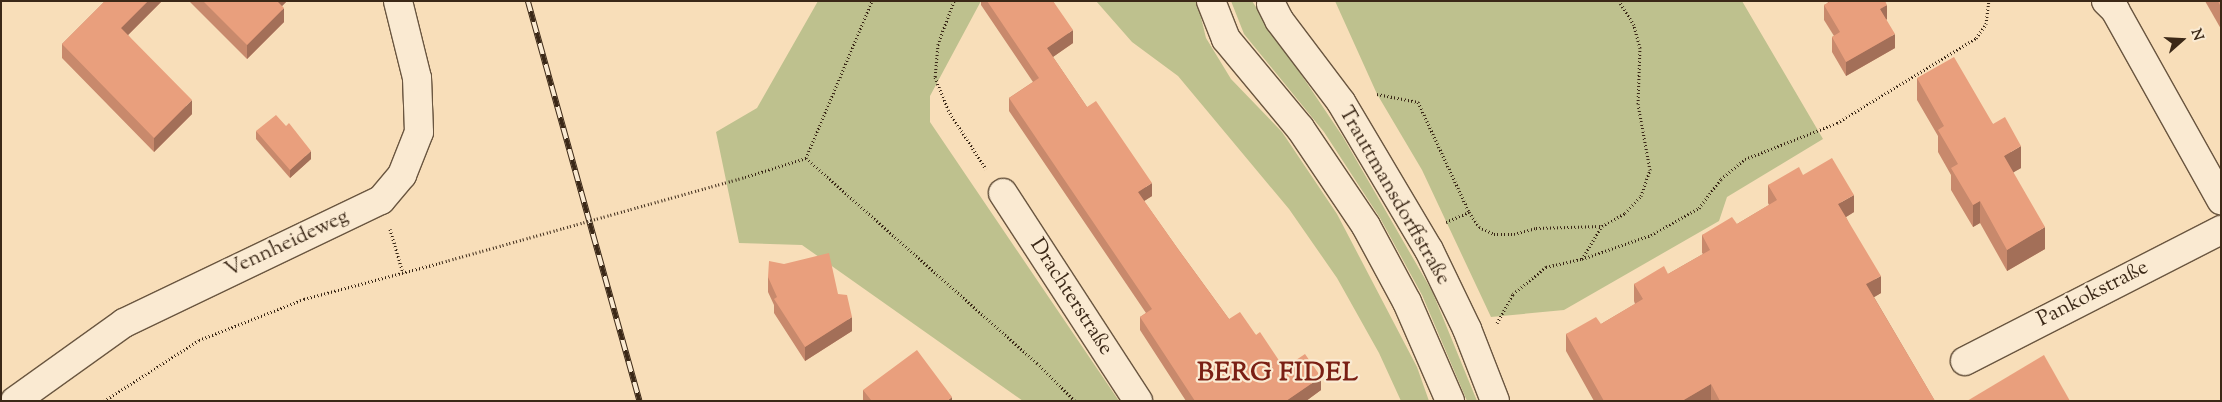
<!DOCTYPE html>
<meta charset="utf-8">
<style>
body{margin:0}
#map{position:relative;width:2222px;height:402px;overflow:hidden;background:#f8deb9;font-family:"Sorts Mill Goudy",serif}
div>[style]{position:absolute}
.green>*{inset:0;background:#bec18e}
.path>*{height:3px;margin-top:-1.5px;transform-origin:0;background:repeating-linear-gradient(90deg,#3b2817 0 1px,transparent 0 3.5px)}
.roads{filter:drop-shadow(1px 0 #6a5640) drop-shadow(-1px 0 #6a5640) drop-shadow(0 1px #6a5640) drop-shadow(0 -1px #6a5640)}
.minor>*{height:28px;margin:-14px;padding:0 14px;transform-origin:14px;border-radius:14px;background:#faead2}
.tertiary>*{height:28px;margin:-14px;padding:0 14px;transform-origin:14px;border-radius:14px;background:#faead2}
.rail>*{height:5.5px;margin-top:-2.75px;transform-origin:0;background:repeating-linear-gradient(90deg,#faead2 0 11px,#3b2817 0 22px);box-sizing:border-box;border-block:1px solid #3b2817}
.path-bridge>*{height:3px;margin-top:-1.5px;transform-origin:0;background:repeating-linear-gradient(90deg,#3b2817 0 1px,transparent 0 3.5px)}
.wall>*{inset:0;background:#c8896c}
.shaded-wall>*{inset:0;background:#a36f58}
.building>*{inset:0;background:#e99f7d}
span{translate:-50% -50%;white-space:nowrap;text-align:center;line-height:1.15;-webkit-text-stroke:4.5px #faead2;paint-order:stroke}
.street-label{font-size:21px;color:#3b2817}
.district-label{font-size:26px;color:#7a1f14;font-weight:700;letter-spacing:1px}
.frame{position:absolute;inset:0;border:2px solid #3b2817;pointer-events:none}
.north{position:absolute;left:2157px;top:15px;width:50px;height:50px;-webkit-text-stroke:4px #faead2;paint-order:stroke;rotate:71deg;font-size:14px;font-weight:700;line-height:20px;text-align:center;color:#3b2817}
.north::after{content:'';display:block;margin:auto;width:18px;height:22px;background:#3b2817;clip-path:polygon(50% 0,100% 100%,50% 72%,0 100%)}
</style>
<div id="map">
<div class="green">
<div style="clip-path:polygon(818px 1px,981px 1px,930px 96px,930px 122px,1119px 401px,1023px 401px,802px 245px,739px 243px,716px 132px,757px 108px)"></div>
<div style="clip-path:polygon(1096px 1px,1197px 1px,1206px 38px,1231px 79px,1282px 132px,1337px 214px,1417px 367px,1429px 401px,1401px 401px,1379px 353px,1337px 278px,1289px 209px,1178px 76px,1132px 42px)"></div>
<div style="clip-path:polygon(1231px 1px,1252px 1px,1343px 137px,1432px 291px,1477px 401px,1467px 401px,1422px 295px,1380px 218px,1324px 132px,1244px 34px)"></div>
<div style="clip-path:polygon(1335px 1px,1742px 1px,1823px 139px,1727px 197px,1719px 221px,1564px 310px,1491px 317px,1422px 170px,1377px 94px)"></div>
</div>
<div class="path">
<div style="left:954px;top:1px;width:46px;rotate:110.4deg"></div>
<div style="left:938px;top:44px;width:33px;rotate:95deg"></div>
<div style="left:935px;top:77px;width:35px;rotate:68deg"></div>
<div style="left:948px;top:110px;width:70px;rotate:57.2deg"></div>
<div style="left:1377px;top:94px;width:42px;rotate:11deg"></div>
<div style="left:1418px;top:102px;width:121px;rotate:65.1deg"></div>
<div style="left:1469px;top:212px;width:18px;rotate:56deg"></div>
<div style="left:1479px;top:227px;width:17px;rotate:25deg"></div>
<div style="left:1494px;top:234px;width:20px"></div>
<div style="left:1514px;top:234px;width:23px;rotate:-15deg"></div>
<div style="left:1536px;top:228px;width:66px;rotate:-1.7deg"></div>
<div style="left:806px;top:158px;width:309px;rotate:41.6deg"></div>
<div style="left:1037px;top:363px;width:54px;rotate:45deg"></div>
<div style="left:745px;top:177px;width:64px;rotate:-17.3deg"></div>
<div style="left:806px;top:158px;width:170px;rotate:-67.2deg"></div>
<div style="left:1446px;top:222px;width:25px;rotate:-23deg"></div>
<div style="left:390px;top:229px;width:46px;rotate:73.5deg"></div>
<div style="left:1582px;top:259px;width:73px;rotate:-19.2deg"></div>
<div style="left:1651px;top:235px;width:55px;rotate:-29.4deg"></div>
<div style="left:1699px;top:208px;width:36px;rotate:-53deg"></div>
<div style="left:1721px;top:179px;width:31px;rotate:-40deg"></div>
<div style="left:1745px;top:159px;width:99px;rotate:-21.4deg"></div>
<div style="left:1837px;top:123px;width:163px;rotate:-31.4deg"></div>
<div style="left:1976px;top:38px;width:17px;rotate:-54deg"></div>
<div style="left:1986px;top:24px;width:23px;rotate:-83deg"></div>
<div style="left:1497px;top:323px;width:33px;rotate:-61deg"></div>
<div style="left:1513px;top:294px;width:43px;rotate:-39.3deg"></div>
<div style="left:1546px;top:267px;width:37px;rotate:-13deg"></div>
<div style="left:1582px;top:259px;width:39px;rotate:-59deg"></div>
<div style="left:1602px;top:226px;width:26px;rotate:-29deg"></div>
<div style="left:1625px;top:213px;width:23px;rotate:-47deg"></div>
<div style="left:1641px;top:196px;width:28px;rotate:-71deg"></div>
<div style="left:1650px;top:170px;width:67px;rotate:-100.3deg"></div>
<div style="left:1638px;top:104px;width:56px;rotate:-88deg"></div>
<div style="left:1640px;top:48px;width:24px;rotate:-105deg"></div>
<div style="left:1634px;top:25px;width:28px;rotate:-122deg"></div>
<div style="left:104px;top:401px;width:113px;rotate:-32.7deg"></div>
<div style="left:199px;top:340px;width:113px;rotate:-21.3deg"></div>
<div style="left:304px;top:299px;width:140px;rotate:-14.9deg"></div>
</div>
<div class="roads">
<div class="minor">
<div style="left:1211px;top:1px;width:41px;rotate:68.5deg"></div>
<div style="left:2106px;top:1px;width:13px;rotate:45deg"></div>
<div style="left:2115px;top:10px;width:218px;rotate:60.8deg"></div>
<div style="left:1003px;top:193px;width:248px;rotate:57deg"></div>
<div style="left:1965px;top:361px;width:288px;rotate:-27.1deg"></div>
<div style="left:15px;top:401px;width:134px;rotate:-35.6deg"></div>
<div style="left:124px;top:323px;width:285px;rotate:-25.6deg"></div>
<div style="left:381px;top:200px;width:33px;rotate:-50deg"></div>
<div style="left:402px;top:175px;width:46px;rotate:-68.4deg"></div>
<div style="left:419px;top:132px;width:54px;rotate:-92.1deg"></div>
<div style="left:417px;top:78px;width:79px;rotate:-103.9deg"></div>
</div>
<div class="tertiary">
<div style="left:1271px;top:4px;width:18px;rotate:63deg"></div>
<div style="left:1279px;top:20px;width:103px;rotate:52.9deg"></div>
<div style="left:1341px;top:102px;width:172px;rotate:59.3deg"></div>
<div style="left:1429px;top:250px;width:88px;rotate:64.3deg"></div>
<div style="left:1467px;top:329px;width:77px;rotate:68.7deg"></div>
<div style="left:1226px;top:39px;width:116px;rotate:50.3deg"></div>
<div style="left:1300px;top:128px;width:118px;rotate:56deg"></div>
<div style="left:1366px;top:226px;width:86px;rotate:61.7deg"></div>
<div style="left:1407px;top:302px;width:108px;rotate:66.5deg"></div>
</div>
</div>
<div class="rail">
<div style="left:528px;top:1px;width:415px;rotate:74.4deg"></div>
</div>
<div class="path-bridge">
<div style="left:439px;top:263px;width:318px;rotate:-15.7deg"></div>
</div>
<div class="wall">
<div style="clip-path:polygon(105px 1px,162px 1px,128px 35px,192px 114px,154px 152px,62px 58px,62px 44px)"></div>
<div style="clip-path:polygon(189px 1px,287px 1px,282px 6px,284px 22px,247px 59px)"></div>
<div style="clip-path:polygon(981px 1px,1053px 1px,1073px 43px,1053px 57px,1087px 107px,1152px 196px,1144px 201px,1178px 249px,1229px 319px,1256px 335px,1284px 368px,1321px 390px,1306px 401px,1186px 401px,1140px 330px,1140px 317px,1146px 313px,1009px 111px,1009px 98px,1033px 82px,981px 5px)"></div>
<div style="clip-path:polygon(1827px 1px,1885px 1px,1887px 19px,1886px 20px,1895px 48px,1846px 76px,1832px 52px,1832px 37px,1834px 36px,1824px 20px,1824px 5px,1828px 3px)"></div>
<div style="clip-path:polygon(2205px 1px,2221px 1px,2221px 29px)"></div>
<div style="clip-path:polygon(1917px 78px,1993px 124px,2021px 168px,2013px 172px,2045px 249px,2007px 271px,1980px 223px,1973px 227px,1951px 190px,1951px 175px,1938px 152px,1938px 136px,1917px 100px)"></div>
<div style="clip-path:polygon(256px 131px,311px 159px,290px 178px,256px 139px)"></div>
<div style="clip-path:polygon(1803px 175px,1854px 212px,1846px 217px,1881px 293px,1874px 297px,1935px 401px,1594px 401px,1566px 351px,1566px 334px,1601px 324px,1635px 304px,1634px 301px,1634px 284px,1668px 274px,1703px 254px,1702px 253px,1702px 235px,1737px 224px,1769px 205px,1768px 203px,1768px 185px)"></div>
<div style="clip-path:polygon(768px 277px,838px 294px,852px 331px,805px 361px,774px 313px,774px 305px,768px 292px)"></div>
<div style="clip-path:polygon(863px 390px,952px 401px,863px 401px)"></div>
</div>
<div class="shaded-wall">
<div style="clip-path:polygon(148px 1px,162px 1px,121px 42px,121px 28px)"></div>
<div style="clip-path:polygon(275px 1px,287px 1px,275px 13px)"></div>
<div style="clip-path:polygon(1887px 5px,1887px 19px,1880px 24px,1880px 9px)"></div>
<div style="clip-path:polygon(284px 8px,284px 22px,247px 59px,247px 45px)"></div>
<div style="clip-path:polygon(1073px 30px,1073px 43px,1047px 61px,1047px 48px)"></div>
<div style="clip-path:polygon(1895px 34px,1895px 48px,1846px 76px,1846px 62px)"></div>
<div style="clip-path:polygon(192px 100px,192px 114px,154px 152px,154px 138px)"></div>
<div style="clip-path:polygon(2021px 146px,2021px 168px,2004px 178px,2004px 156px)"></div>
<div style="clip-path:polygon(311px 151px,311px 159px,290px 178px,290px 170px)"></div>
<div style="clip-path:polygon(1152px 183px,1152px 196px,1138px 205px,1138px 192px)"></div>
<div style="clip-path:polygon(1854px 195px,1854px 212px,1838px 222px,1838px 204px)"></div>
<div style="clip-path:polygon(1980px 201px,1980px 223px,1973px 227px,1973px 205px)"></div>
<div style="clip-path:polygon(2045px 227px,2045px 249px,2007px 271px,2007px 250px)"></div>
<div style="clip-path:polygon(1881px 276px,1881px 293px,1866px 302px,1866px 284px)"></div>
<div style="clip-path:polygon(852px 317px,852px 331px,805px 361px,805px 347px)"></div>
<div style="clip-path:polygon(1321px 377px,1321px 390px,1306px 401px,1286px 401px)"></div>
<div style="clip-path:polygon(1711px 384px,1711px 401px,1682px 401px)"></div>
<div style="clip-path:polygon(952px 397px,952px 401px,947px 401px)"></div>
</div>
<div class="building">
<div style="clip-path:polygon(105px 1px,148px 1px,121px 28px,192px 100px,154px 138px,62px 44px)"></div>
<div style="clip-path:polygon(203px 1px,277px 1px,284px 8px,247px 45px)"></div>
<div style="clip-path:polygon(987px 1px,1053px 1px,1073px 30px,1047px 48px,1087px 107px,1096px 101px,1152px 183px,1138px 192px,1178px 249px,1229px 319px,1240px 312px,1256px 335px,1260px 332px,1284px 368px,1305px 354px,1321px 377px,1286px 401px,1195px 401px,1140px 317px,1152px 309px,1009px 98px,1039px 78px)"></div>
<div style="clip-path:polygon(1831px 1px,1885px 1px,1887px 5px,1880px 9px,1895px 34px,1846px 62px,1832px 37px,1840px 32px,1824px 5px)"></div>
<div style="clip-path:polygon(2218px 1px,2221px 1px,2221px 7px)"></div>
<div style="clip-path:polygon(1954px 57px,1993px 124px,2005px 117px,2021px 146px,2004px 156px,2045px 227px,2007px 250px,1980px 201px,1973px 205px,1951px 168px,1958px 164px,1938px 130px,1944px 126px,1917px 78px)"></div>
<div style="clip-path:polygon(276px 115px,286px 126px,289px 123px,311px 151px,290px 170px,256px 131px)"></div>
<div style="clip-path:polygon(1832px 158px,1854px 195px,1838px 204px,1881px 276px,1866px 284px,1935px 401px,1720px 401px,1711px 384px,1682px 401px,1604px 401px,1566px 334px,1596px 317px,1601px 324px,1643px 299px,1634px 284px,1664px 266px,1668px 274px,1710px 250px,1702px 235px,1732px 217px,1737px 224px,1777px 200px,1768px 185px,1799px 167px,1803px 175px)"></div>
<div style="clip-path:polygon(829px 253px,838px 294px,847px 295px,852px 317px,805px 347px,774px 299px,777px 297px,768px 277px,769px 261px,784px 264px)"></div>
<div style="clip-path:polygon(917px 350px,952px 397px,947px 401px,870px 401px,871px 400px,863px 390px)"></div>
<div style="clip-path:polygon(2044px 355px,2070px 401px,1967px 401px)"></div>
</div>
<div class="street-label">
<span style="left:1394px;top:196px;rotate:60deg">Trauttmansdorffstraße</span>
<span style="left:287px;top:244px;rotate:-25deg">Vennheideweg</span>
<span style="left:2093px;top:294px;rotate:-27deg">Pankokstraße</span>
<span style="left:1071px;top:297px;rotate:57deg">Drachterstraße</span>
</div>
<div class="district-label">
<span style="left:1278px;top:374px">BERG FIDEL</span>
</div>
<div class="frame"></div>
<div class="north">N</div>
</div>
